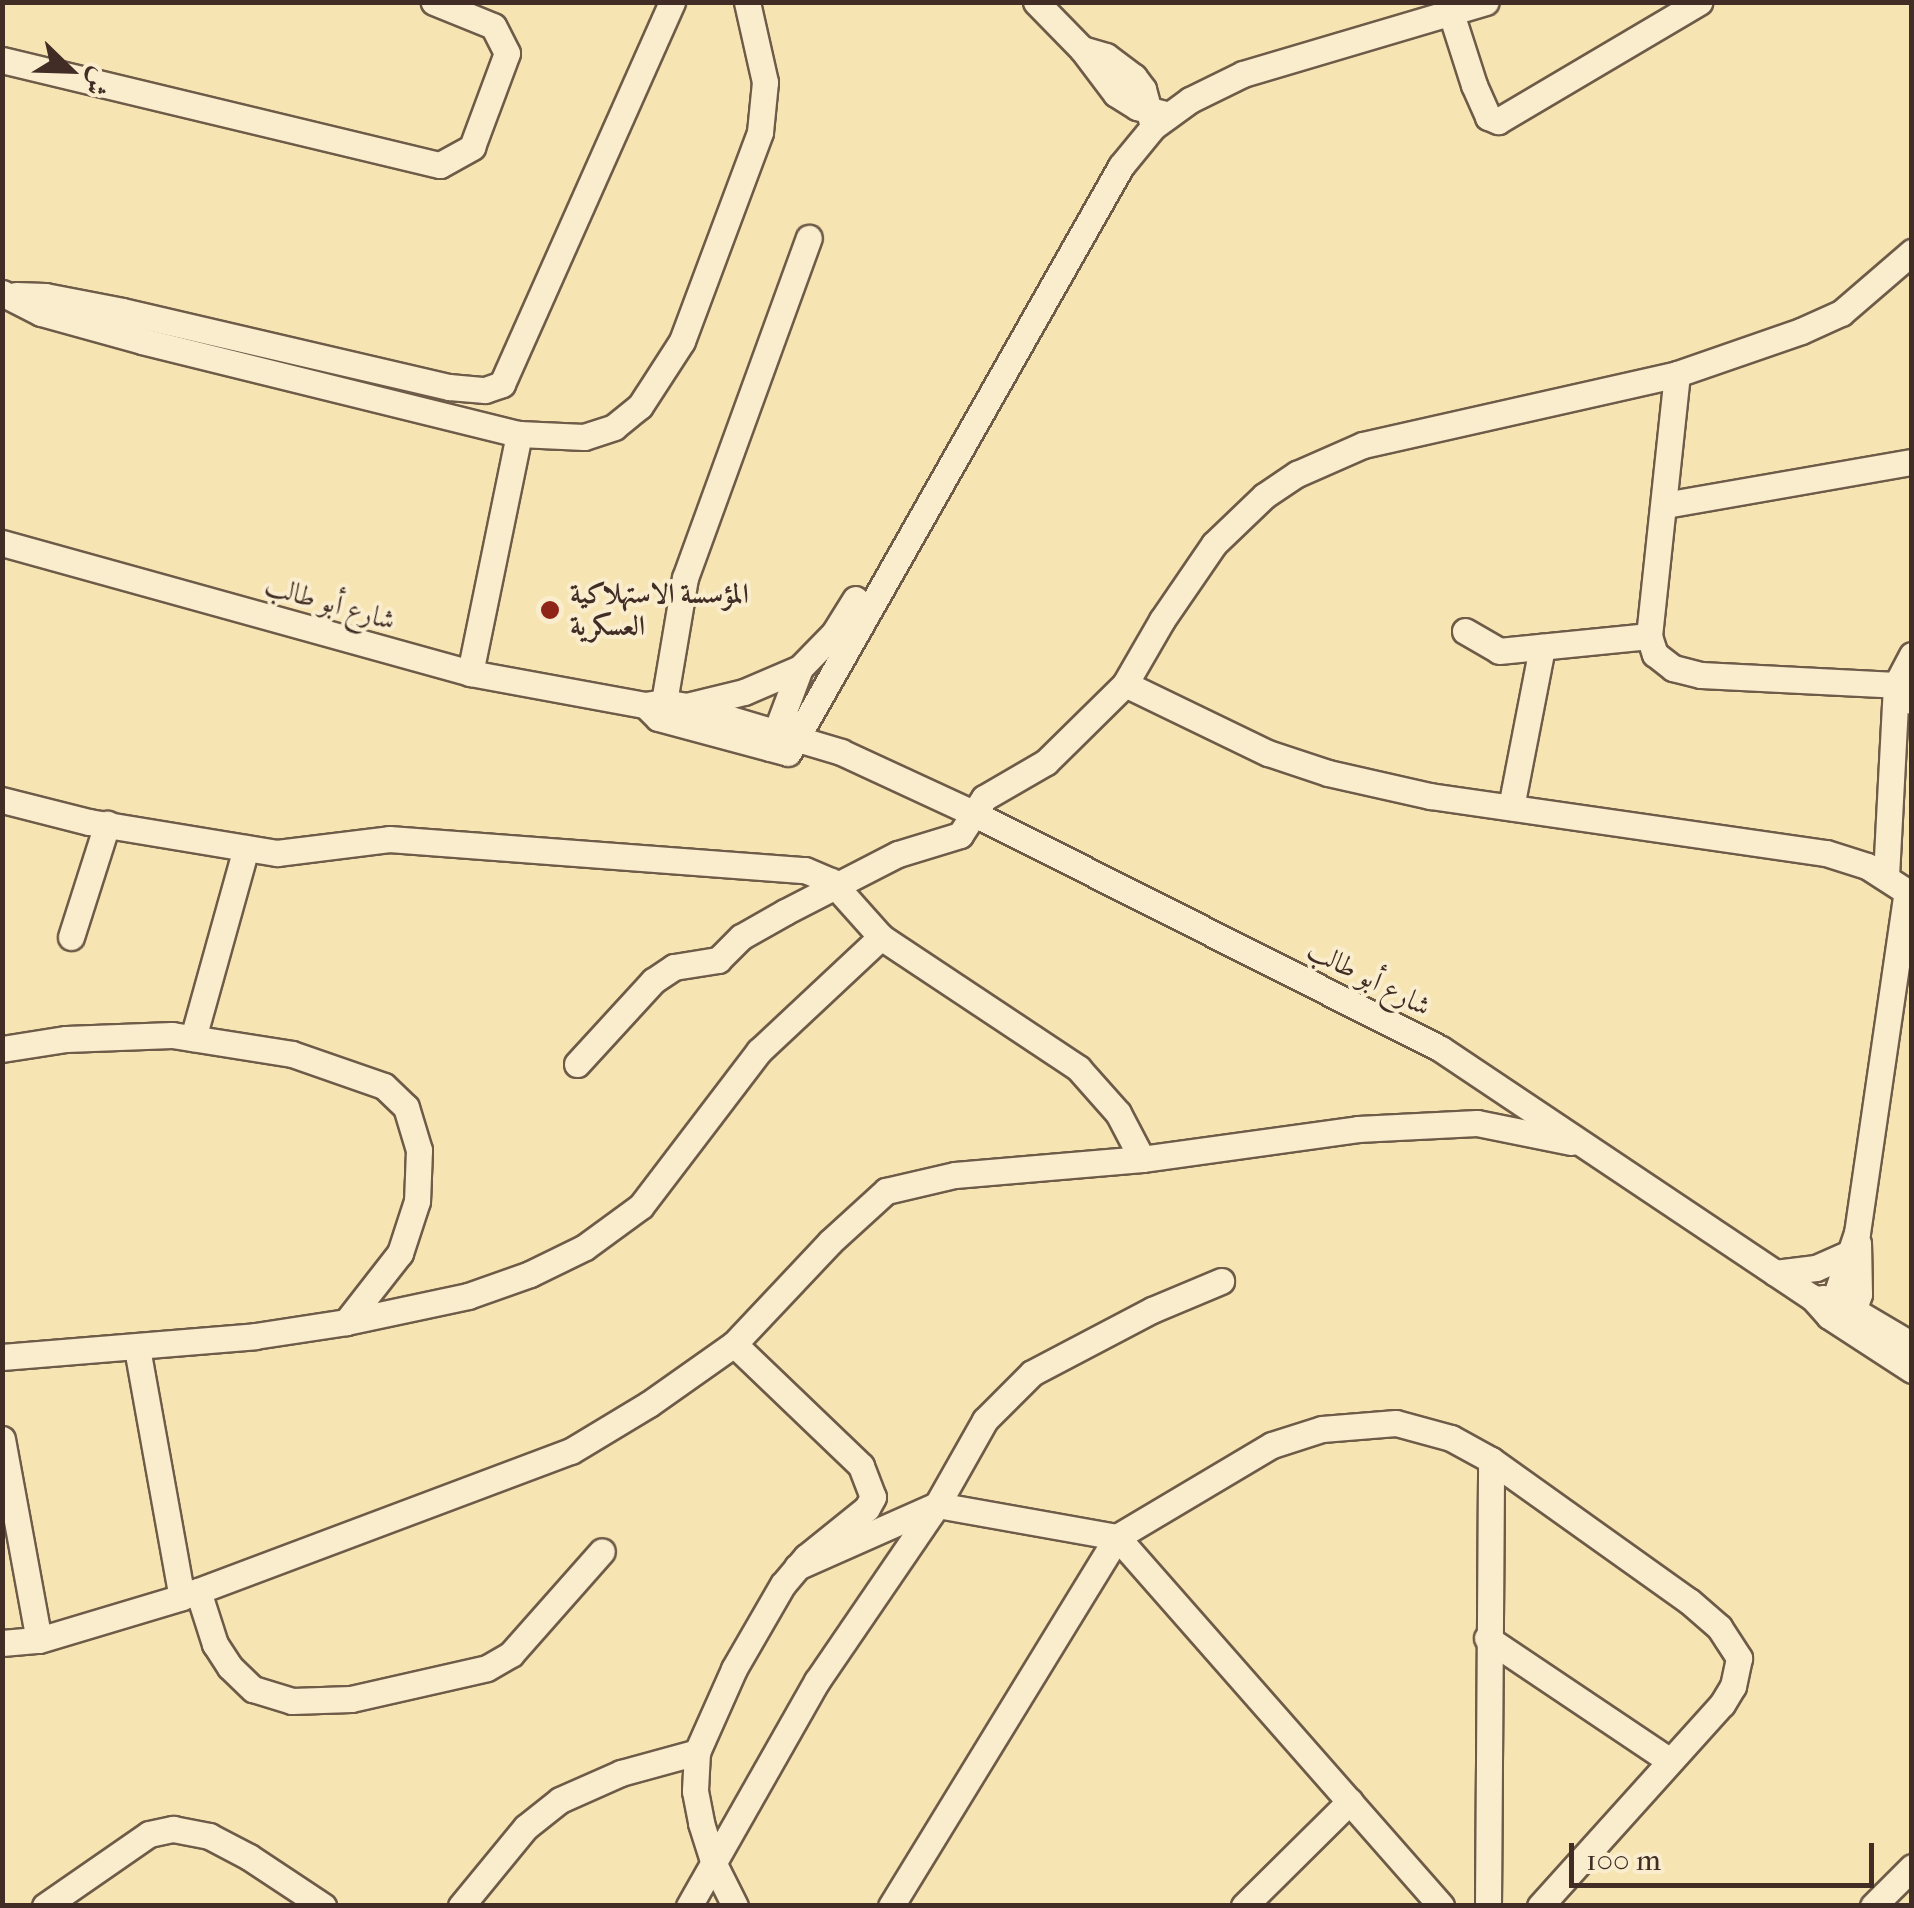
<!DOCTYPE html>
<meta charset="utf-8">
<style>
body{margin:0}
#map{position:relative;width:1914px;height:1908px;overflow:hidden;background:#f7e4b3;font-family:"IM FELL French Canon",Amiri,serif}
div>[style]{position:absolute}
.roads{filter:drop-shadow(2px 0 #6e5b48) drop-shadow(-2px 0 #6e5b48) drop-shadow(0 2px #6e5b48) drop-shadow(0 -2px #6e5b48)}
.minor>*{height:25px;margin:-12.5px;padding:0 12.5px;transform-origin:12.5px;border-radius:12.5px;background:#faedce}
.dots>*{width:28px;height:28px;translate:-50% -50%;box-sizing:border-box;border:5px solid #faedce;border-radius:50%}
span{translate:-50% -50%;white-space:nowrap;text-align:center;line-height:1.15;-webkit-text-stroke:8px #faedce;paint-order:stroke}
.poi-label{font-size:28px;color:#412d25;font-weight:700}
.left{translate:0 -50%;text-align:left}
.street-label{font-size:28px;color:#412d25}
.frame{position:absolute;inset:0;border:5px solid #412d25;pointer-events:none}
.north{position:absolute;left:20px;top:20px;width:100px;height:100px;-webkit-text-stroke:8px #faedce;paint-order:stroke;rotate:113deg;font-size:28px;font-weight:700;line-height:40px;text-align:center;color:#412d25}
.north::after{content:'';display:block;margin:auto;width:35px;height:45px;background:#412d25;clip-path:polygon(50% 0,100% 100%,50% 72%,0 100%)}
.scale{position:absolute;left:1569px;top:1843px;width:305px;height:45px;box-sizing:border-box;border:5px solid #412d25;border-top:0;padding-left:12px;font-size:30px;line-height:35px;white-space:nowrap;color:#412d25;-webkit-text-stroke:8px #faedce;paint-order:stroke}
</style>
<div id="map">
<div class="roads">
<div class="minor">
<div style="left:1036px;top:2px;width:66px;rotate:45.6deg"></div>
<div style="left:1082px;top:49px;width:56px;rotate:52.9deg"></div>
<div style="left:1116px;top:94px;width:25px;rotate:32deg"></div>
<div style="left:1137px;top:107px;width:32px;rotate:14deg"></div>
<div style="left:1449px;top:7px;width:82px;rotate:72.2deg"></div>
<div style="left:1474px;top:85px;width:35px;rotate:66deg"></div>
<div style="left:1488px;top:117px;width:11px;rotate:22deg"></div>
<div style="left:1498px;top:121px;width:234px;rotate:-30.6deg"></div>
<div style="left:1082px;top:49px;width:25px;rotate:16deg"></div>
<div style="left:1106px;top:56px;width:35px;rotate:37deg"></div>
<div style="left:1134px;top:77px;width:15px;rotate:53deg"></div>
<div style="left:1143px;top:89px;width:35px;rotate:75deg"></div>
<div style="left:2px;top:60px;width:450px;rotate:13.5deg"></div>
<div style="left:440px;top:165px;width:37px;rotate:-29deg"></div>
<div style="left:472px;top:147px;width:100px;rotate:-69.6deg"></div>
<div style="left:507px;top:53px;width:30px;rotate:-117deg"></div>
<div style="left:493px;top:26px;width:64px;rotate:-157.9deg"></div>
<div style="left:2px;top:293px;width:44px;rotate:27.1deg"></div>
<div style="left:41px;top:313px;width:105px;rotate:15.5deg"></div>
<div style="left:142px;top:341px;width:388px;rotate:13.9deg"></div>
<div style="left:519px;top:434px;width:65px;rotate:2.6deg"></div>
<div style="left:584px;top:437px;width:32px;rotate:-18deg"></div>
<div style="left:614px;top:427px;width:33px;rotate:-39deg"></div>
<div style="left:640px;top:406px;width:77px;rotate:-57.1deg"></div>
<div style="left:682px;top:341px;width:223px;rotate:-69.5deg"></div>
<div style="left:760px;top:132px;width:50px;rotate:-84.3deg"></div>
<div style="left:765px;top:82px;width:82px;rotate:-102.7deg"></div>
<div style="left:16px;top:295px;width:29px;rotate:2deg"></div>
<div style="left:45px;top:296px;width:78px;rotate:11deg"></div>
<div style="left:122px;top:311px;width:336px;rotate:13.1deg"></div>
<div style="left:449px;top:387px;width:36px;rotate:5deg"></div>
<div style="left:485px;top:390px;width:18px;rotate:-19deg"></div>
<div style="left:502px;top:384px;width:418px;rotate:-66deg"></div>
<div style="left:1677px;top:374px;width:263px;rotate:96.1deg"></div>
<div style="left:1649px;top:636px;width:19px;rotate:72deg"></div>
<div style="left:1655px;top:654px;width:23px;rotate:38deg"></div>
<div style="left:1673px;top:668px;width:29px;rotate:14deg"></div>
<div style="left:1701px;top:675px;width:195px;rotate:2.9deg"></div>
<div style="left:1896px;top:685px;width:23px;rotate:45deg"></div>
<div style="left:1665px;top:505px;width:251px;rotate:-9.9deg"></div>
<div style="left:2px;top:543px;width:486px;rotate:15.5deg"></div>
<div style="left:470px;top:673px;width:178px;rotate:10.4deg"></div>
<div style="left:645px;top:705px;width:19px;rotate:-9deg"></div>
<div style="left:664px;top:702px;width:23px;rotate:10deg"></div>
<div style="left:687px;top:706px;width:161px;rotate:16.6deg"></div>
<div style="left:841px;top:752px;width:145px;rotate:24.8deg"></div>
<div style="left:973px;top:813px;width:524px;rotate:26.76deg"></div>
<div style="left:1441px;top:1049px;width:446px;rotate:33.8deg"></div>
<div style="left:1812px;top:1297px;width:25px;rotate:48deg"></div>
<div style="left:1829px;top:1316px;width:99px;rotate:33deg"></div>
<div style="left:1465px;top:631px;width:39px;rotate:30deg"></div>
<div style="left:1499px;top:651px;width:151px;rotate:-5.7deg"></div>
<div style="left:470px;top:673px;width:244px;rotate:-78.4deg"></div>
<div style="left:1125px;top:684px;width:159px;rotate:25.8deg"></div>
<div style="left:1268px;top:753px;width:63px;rotate:18.4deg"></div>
<div style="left:1328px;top:773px;width:105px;rotate:12.7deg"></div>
<div style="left:1430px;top:796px;width:400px;rotate:8.2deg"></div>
<div style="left:1826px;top:853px;width:43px;rotate:17.6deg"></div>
<div style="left:1867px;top:866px;width:54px;rotate:32.8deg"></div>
<div style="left:664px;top:702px;width:126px;rotate:-80.4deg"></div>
<div style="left:685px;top:578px;width:362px;rotate:-70deg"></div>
<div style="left:645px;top:705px;width:18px;rotate:45deg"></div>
<div style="left:658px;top:718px;width:131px;rotate:15deg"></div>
<div style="left:691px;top:705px;width:55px;rotate:-13.8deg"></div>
<div style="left:744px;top:692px;width:61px;rotate:-23.2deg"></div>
<div style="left:770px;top:748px;width:85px;rotate:-69.4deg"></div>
<div style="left:800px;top:668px;width:49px;rotate:-45.8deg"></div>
<div style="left:834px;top:633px;width:40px;rotate:-58deg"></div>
<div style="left:788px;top:753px;width:675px;rotate:-60.43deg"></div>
<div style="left:1121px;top:166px;width:50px;rotate:-50.6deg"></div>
<div style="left:1153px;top:127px;width:46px;rotate:-36.1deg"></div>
<div style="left:1190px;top:100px;width:59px;rotate:-26.1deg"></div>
<div style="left:1243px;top:74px;width:253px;rotate:-16.5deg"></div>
<div style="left:2px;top:800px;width:90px;rotate:14.2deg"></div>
<div style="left:89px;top:822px;width:191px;rotate:9.4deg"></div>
<div style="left:277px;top:853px;width:113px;rotate:-7.1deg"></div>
<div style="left:389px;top:839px;width:417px;rotate:4.3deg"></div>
<div style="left:805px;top:870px;width:28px;rotate:23deg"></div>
<div style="left:831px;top:881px;width:75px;rotate:48.2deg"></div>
<div style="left:881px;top:937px;width:237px;rotate:33.6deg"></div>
<div style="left:1078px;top:1068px;width:60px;rotate:48.4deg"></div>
<div style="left:1118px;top:1113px;width:52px;rotate:62.4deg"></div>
<div style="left:1511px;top:807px;width:163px;rotate:-79deg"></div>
<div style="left:1886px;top:876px;width:191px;rotate:-87deg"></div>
<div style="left:1896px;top:685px;width:34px;rotate:-62deg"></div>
<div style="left:71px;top:937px;width:119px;rotate:-72.3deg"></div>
<div style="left:193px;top:1038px;width:197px;rotate:-74.4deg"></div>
<div style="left:2px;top:1049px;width:65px;rotate:-8.9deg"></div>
<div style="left:66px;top:1039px;width:106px;rotate:-2.2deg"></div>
<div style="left:172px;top:1035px;width:121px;rotate:9deg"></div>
<div style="left:292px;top:1054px;width:97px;rotate:19.2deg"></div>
<div style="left:384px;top:1086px;width:30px;rotate:44deg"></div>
<div style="left:406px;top:1107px;width:45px;rotate:73.2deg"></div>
<div style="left:419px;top:1150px;width:51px;rotate:92.2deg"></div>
<div style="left:417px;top:1201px;width:55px;rotate:108.1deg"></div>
<div style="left:400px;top:1253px;width:88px;rotate:128deg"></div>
<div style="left:577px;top:1064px;width:113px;rotate:-47.5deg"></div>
<div style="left:653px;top:981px;width:25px;rotate:-34deg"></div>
<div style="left:674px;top:967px;width:45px;rotate:-9deg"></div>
<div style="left:718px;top:960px;width:33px;rotate:-45deg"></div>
<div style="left:741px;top:937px;width:51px;rotate:-29.6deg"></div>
<div style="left:785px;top:912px;width:127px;rotate:-27.2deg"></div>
<div style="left:898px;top:854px;width:65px;rotate:-17deg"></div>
<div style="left:960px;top:835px;width:44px;rotate:-57deg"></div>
<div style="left:984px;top:798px;width:72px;rotate:-30.1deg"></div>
<div style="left:1046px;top:762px;width:111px;rotate:-44.6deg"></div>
<div style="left:1125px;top:684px;width:74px;rotate:-60deg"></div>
<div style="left:1162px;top:620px;width:92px;rotate:-55.6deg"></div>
<div style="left:1214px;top:544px;width:69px;rotate:-43.8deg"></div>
<div style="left:1264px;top:496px;width:40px;rotate:-34deg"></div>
<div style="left:1297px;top:474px;width:72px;rotate:-23.7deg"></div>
<div style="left:1363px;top:445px;width:322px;rotate:-12.7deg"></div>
<div style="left:1677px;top:374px;width:131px;rotate:-19.1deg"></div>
<div style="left:1801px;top:331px;width:44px;rotate:-24.2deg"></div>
<div style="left:1841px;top:313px;width:94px;rotate:-40.7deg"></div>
<div style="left:1775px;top:1273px;width:41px;rotate:-7deg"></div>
<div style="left:1816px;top:1268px;width:36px;rotate:-24deg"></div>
<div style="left:1822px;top:1298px;width:14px;rotate:8deg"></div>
<div style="left:1836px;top:1300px;width:88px;rotate:30.6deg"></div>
<div style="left:1829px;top:1316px;width:88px;rotate:-71.4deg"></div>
<div style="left:1857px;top:1233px;width:346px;rotate:-81.7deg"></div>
<div style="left:1848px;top:1326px;width:34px;rotate:-71deg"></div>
<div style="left:1859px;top:1294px;width:51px;rotate:-91.1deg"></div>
<div style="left:734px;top:1344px;width:176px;rotate:43.8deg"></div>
<div style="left:861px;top:1466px;width:33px;rotate:69deg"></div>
<div style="left:873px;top:1497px;width:13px;rotate:119deg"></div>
<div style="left:867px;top:1508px;width:78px;rotate:141.2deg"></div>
<div style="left:806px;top:1557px;width:35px;rotate:130deg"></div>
<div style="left:783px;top:1584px;width:98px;rotate:120deg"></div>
<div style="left:734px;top:1669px;width:91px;rotate:114deg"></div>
<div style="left:697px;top:1752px;width:39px;rotate:93deg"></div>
<div style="left:695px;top:1791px;width:33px;rotate:79deg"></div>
<div style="left:701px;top:1823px;width:43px;rotate:72.4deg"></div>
<div style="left:714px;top:1864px;width:47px;rotate:63.4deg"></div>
<div style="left:137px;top:1348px;width:253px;rotate:79.8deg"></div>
<div style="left:2px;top:1357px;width:254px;rotate:-4.7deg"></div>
<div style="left:255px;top:1336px;width:92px;rotate:-8.7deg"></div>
<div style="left:346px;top:1322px;width:125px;rotate:-12deg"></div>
<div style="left:468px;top:1296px;width:66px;rotate:-19.5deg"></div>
<div style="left:530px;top:1274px;width:61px;rotate:-26.1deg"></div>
<div style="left:585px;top:1247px;width:69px;rotate:-36.2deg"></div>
<div style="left:641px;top:1206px;width:195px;rotate:-52.7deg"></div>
<div style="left:759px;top:1051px;width:167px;rotate:-43.1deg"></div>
<div style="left:2px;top:1439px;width:204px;rotate:79.6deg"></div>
<div style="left:797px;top:1567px;width:153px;rotate:-23.9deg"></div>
<div style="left:937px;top:1505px;width:183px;rotate:10.1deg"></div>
<div style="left:1117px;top:1537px;width:491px;rotate:48.7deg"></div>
<div style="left:198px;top:1591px;width:56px;rotate:72.2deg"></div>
<div style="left:215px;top:1644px;width:27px;rotate:57deg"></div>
<div style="left:230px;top:1667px;width:32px;rotate:44deg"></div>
<div style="left:253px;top:1689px;width:41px;rotate:17.1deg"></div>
<div style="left:292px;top:1701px;width:59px;rotate:-1.9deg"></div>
<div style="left:351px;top:1699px;width:139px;rotate:-12.8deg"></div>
<div style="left:487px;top:1668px;width:28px;rotate:-30deg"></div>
<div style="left:511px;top:1654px;width:137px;rotate:-48.5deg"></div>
<div style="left:1487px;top:1638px;width:220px;rotate:33.9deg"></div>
<div style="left:2px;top:1643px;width:37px;rotate:-5deg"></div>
<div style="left:39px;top:1640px;width:149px;rotate:-16.7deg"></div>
<div style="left:182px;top:1597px;width:415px;rotate:-20.6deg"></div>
<div style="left:571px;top:1451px;width:91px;rotate:-31.1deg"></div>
<div style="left:649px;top:1404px;width:104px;rotate:-35.2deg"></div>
<div style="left:734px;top:1344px;width:140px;rotate:-46.7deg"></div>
<div style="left:830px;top:1242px;width:76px;rotate:-42.3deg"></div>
<div style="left:886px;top:1191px;width:71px;rotate:-13.1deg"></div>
<div style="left:955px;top:1175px;width:188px;rotate:-4.9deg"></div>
<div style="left:1142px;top:1159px;width:218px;rotate:-7.9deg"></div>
<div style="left:1358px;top:1129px;width:119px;rotate:-2.9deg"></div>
<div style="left:1477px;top:1123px;width:96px;rotate:11.4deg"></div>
<div style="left:45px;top:1906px;width:126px;rotate:-34.7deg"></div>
<div style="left:149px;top:1834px;width:25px;rotate:-12deg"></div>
<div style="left:173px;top:1829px;width:37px;rotate:11deg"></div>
<div style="left:209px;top:1836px;width:45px;rotate:27.7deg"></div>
<div style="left:249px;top:1857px;width:89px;rotate:33.5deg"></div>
<div style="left:461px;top:1906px;width:102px;rotate:-50.6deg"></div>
<div style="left:526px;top:1827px;width:43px;rotate:-38.5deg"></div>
<div style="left:560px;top:1800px;width:67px;rotate:-23.9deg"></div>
<div style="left:621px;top:1773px;width:79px;rotate:-15.4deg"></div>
<div style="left:689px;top:1906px;width:259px;rotate:-60.4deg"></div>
<div style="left:817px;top:1681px;width:213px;rotate:-55.7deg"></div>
<div style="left:937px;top:1505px;width:98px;rotate:-60.5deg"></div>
<div style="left:985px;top:1420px;width:66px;rotate:-45deg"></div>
<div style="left:1032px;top:1373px;width:136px;rotate:-27.7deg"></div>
<div style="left:1152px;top:1310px;width:75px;rotate:-22.8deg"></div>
<div style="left:891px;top:1906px;width:433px;rotate:-58.5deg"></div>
<div style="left:1117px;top:1537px;width:180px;rotate:-30.7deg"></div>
<div style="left:1272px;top:1445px;width:52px;rotate:-17.7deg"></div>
<div style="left:1322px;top:1429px;width:74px;rotate:-4.6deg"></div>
<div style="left:1396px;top:1423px;width:57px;rotate:15.3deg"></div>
<div style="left:1451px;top:1438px;width:46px;rotate:28.8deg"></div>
<div style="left:1491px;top:1460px;width:243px;rotate:35.5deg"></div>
<div style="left:1689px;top:1601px;width:40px;rotate:41deg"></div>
<div style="left:1719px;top:1627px;width:37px;rotate:57deg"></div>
<div style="left:1739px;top:1658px;width:29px;rotate:102deg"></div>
<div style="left:1733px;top:1686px;width:21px;rotate:121deg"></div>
<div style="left:1722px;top:1704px;width:272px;rotate:132deg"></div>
<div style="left:1244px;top:1906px;width:149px;rotate:-44.7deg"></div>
<div style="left:1488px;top:1906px;width:446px;rotate:-89.6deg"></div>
<div style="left:1873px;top:1906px;width:55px;rotate:-45deg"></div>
</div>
</div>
<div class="dots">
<div style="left:550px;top:610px;background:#8f2418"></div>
</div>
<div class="poi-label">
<span class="left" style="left:570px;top:610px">المؤسسة الاستهلاكية<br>العسكرية</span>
</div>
<div class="street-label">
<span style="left:330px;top:603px;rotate:16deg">شارع أبو طالب</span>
<span style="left:1369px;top:978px;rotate:27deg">شارع أبو طالب</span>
</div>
<div class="frame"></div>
<div class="north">ش</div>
<div class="scale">100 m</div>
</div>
